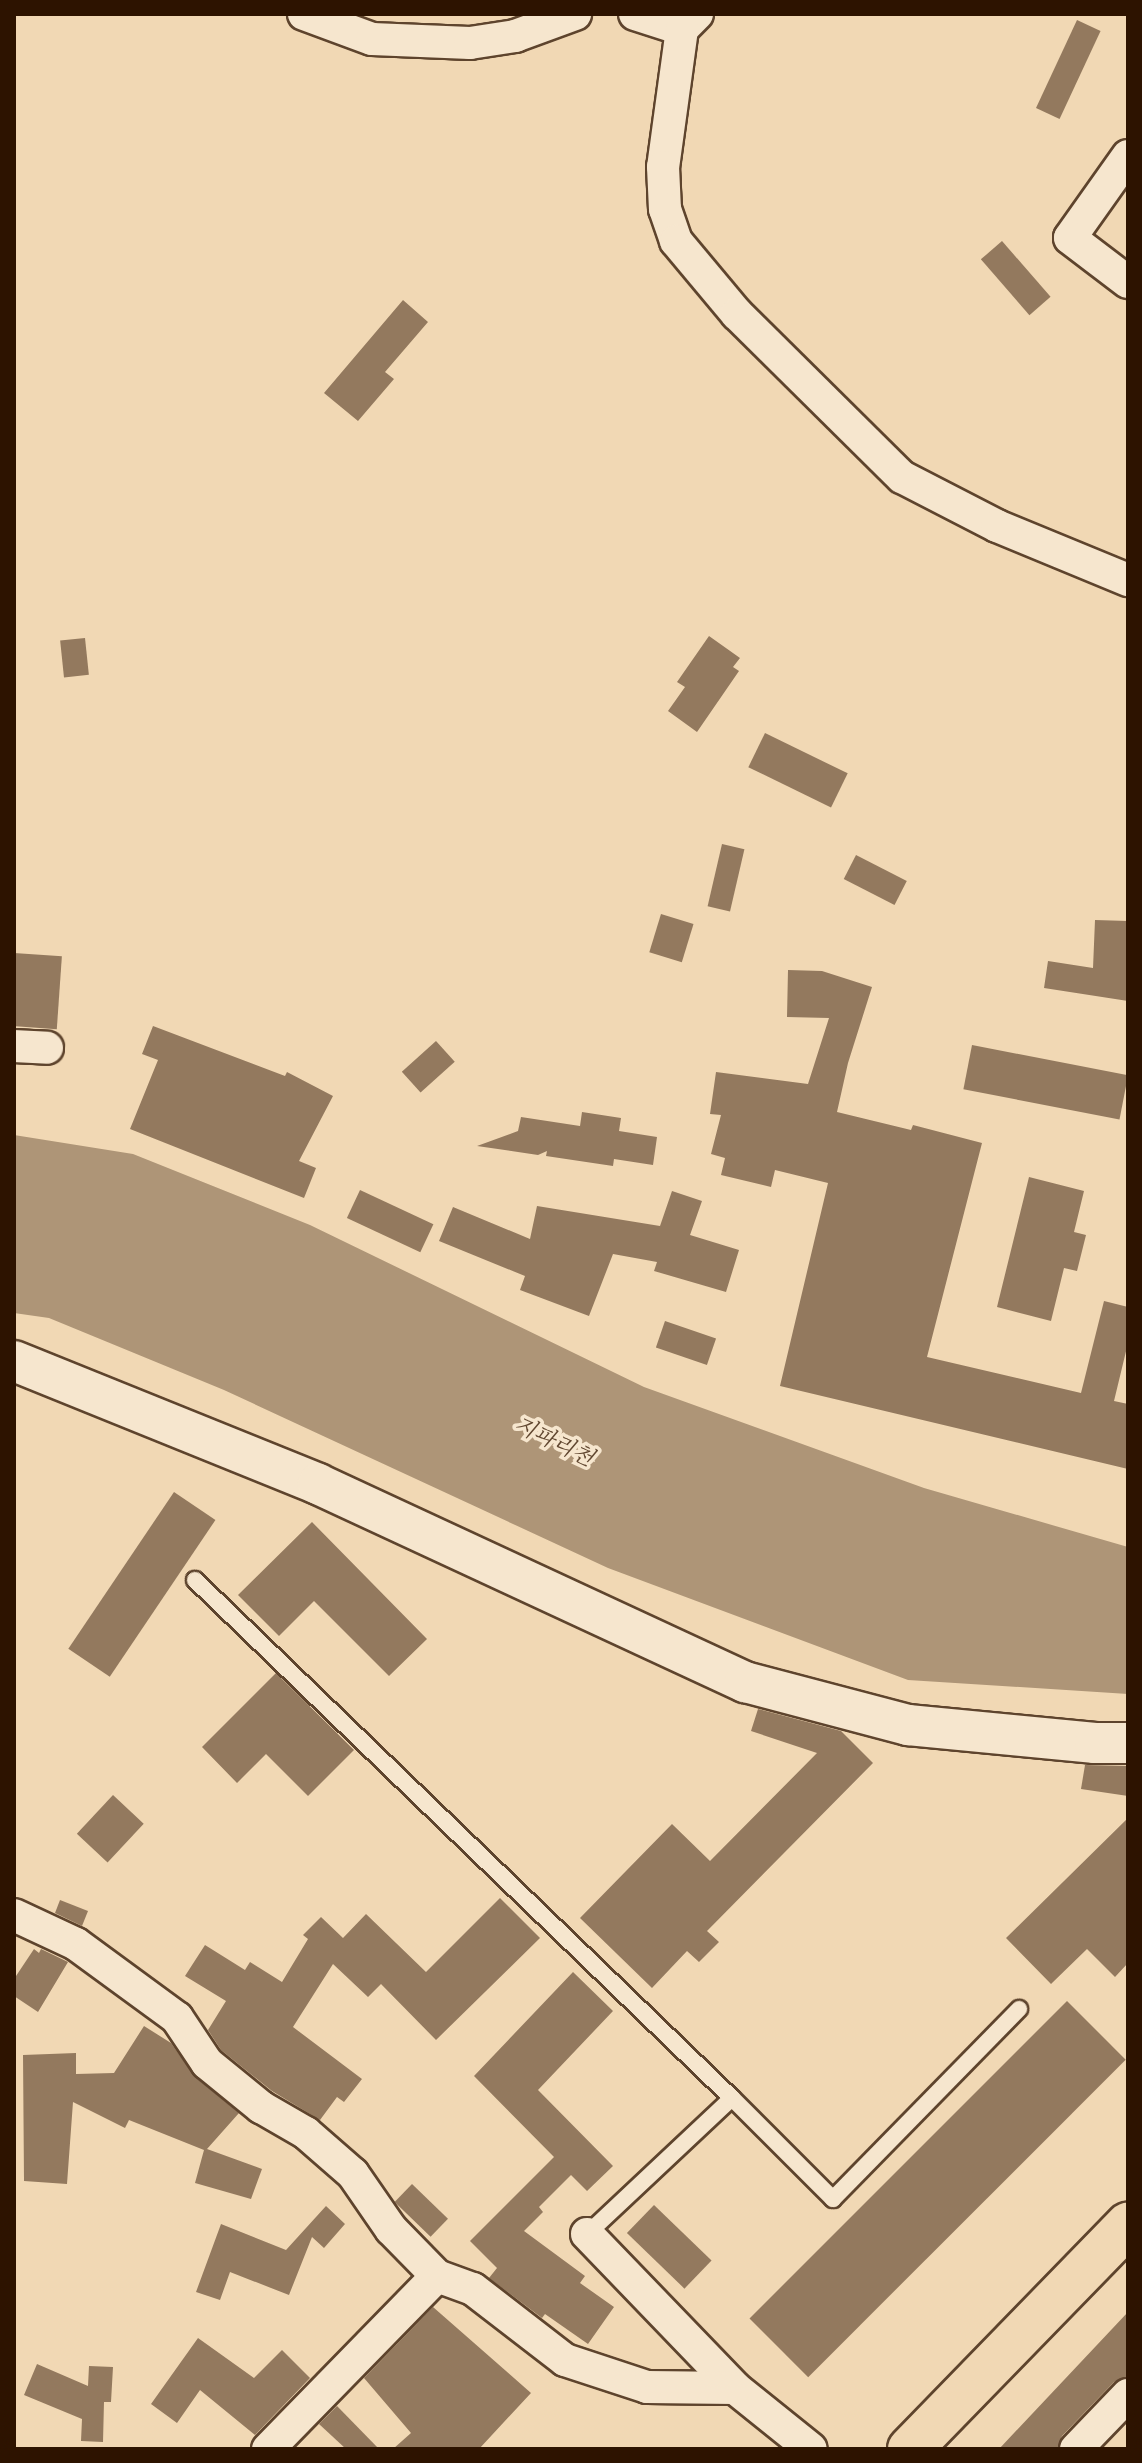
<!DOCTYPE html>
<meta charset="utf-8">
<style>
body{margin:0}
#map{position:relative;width:1142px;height:2463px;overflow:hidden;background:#f1d8b4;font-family:"Libre Caslon Text","Noto Serif KR",serif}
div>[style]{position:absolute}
.water>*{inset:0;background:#ae9577}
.building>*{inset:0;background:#93795e;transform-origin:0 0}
.roads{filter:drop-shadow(2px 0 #5e442d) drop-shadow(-2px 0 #5e442d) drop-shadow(0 2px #5e442d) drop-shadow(0 -2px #5e442d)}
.service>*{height:16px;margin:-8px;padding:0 8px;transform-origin:8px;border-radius:8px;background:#f6e6ce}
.minor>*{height:32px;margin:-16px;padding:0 16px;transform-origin:16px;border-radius:16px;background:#f6e6ce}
.tertiary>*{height:40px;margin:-20px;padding:0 20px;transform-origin:20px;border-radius:20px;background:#f6e6ce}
.primary>*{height:44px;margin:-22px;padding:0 22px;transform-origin:22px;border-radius:22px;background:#f1d8b4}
span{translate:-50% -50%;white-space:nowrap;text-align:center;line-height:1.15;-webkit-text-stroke:7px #f6e6ce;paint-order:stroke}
.water-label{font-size:22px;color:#614730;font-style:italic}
.frame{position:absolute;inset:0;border:16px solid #2d1300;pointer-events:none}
</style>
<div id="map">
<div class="water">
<div style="clip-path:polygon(14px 1135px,133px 1154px,310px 1225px,644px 1387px,924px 1488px,1128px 1547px,1128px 1694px,908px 1680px,608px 1568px,224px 1390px,49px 1318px,14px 1313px)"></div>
</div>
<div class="building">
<div style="left:1077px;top:20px;width:26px;height:97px;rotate:25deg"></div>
<div style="left:1002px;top:241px;width:74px;height:28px;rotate:49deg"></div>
<div style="clip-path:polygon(403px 300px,428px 322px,385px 372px,394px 379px,358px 421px,324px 393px)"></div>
<div style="clip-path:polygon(709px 636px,740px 658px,733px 667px,739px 671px,697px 732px,668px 711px,685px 687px,677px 682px)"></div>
<div style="left:85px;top:638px;width:37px;height:25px;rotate:84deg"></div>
<div style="left:765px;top:733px;width:92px;height:38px;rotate:26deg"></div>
<div style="left:722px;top:844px;width:23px;height:64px;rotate:13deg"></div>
<div style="left:856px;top:855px;width:57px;height:27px;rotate:27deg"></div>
<div style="left:661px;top:914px;width:34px;height:40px;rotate:17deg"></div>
<div style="clip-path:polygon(1095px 920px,1128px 921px,1128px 1001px,1044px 988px,1048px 961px,1093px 968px)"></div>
<div style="left:14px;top:953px;width:48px;height:73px;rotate:4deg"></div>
<div style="clip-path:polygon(788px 970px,822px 971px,872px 987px,848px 1063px,837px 1112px,911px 1130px,913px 1125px,982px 1143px,927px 1357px,1081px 1393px,1104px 1301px,1128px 1307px,1128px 1343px,1114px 1401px,1128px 1404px,1128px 1469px,780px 1386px,828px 1183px,775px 1170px,771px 1187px,721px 1175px,725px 1158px,711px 1154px,721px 1115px,710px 1114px,716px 1072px,808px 1084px,829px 1018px,787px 1017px)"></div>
<div style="clip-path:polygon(153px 1026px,285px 1076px,287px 1072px,333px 1096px,299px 1161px,316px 1168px,304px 1198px,130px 1129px,158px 1060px,142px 1054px)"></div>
<div style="left:436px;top:1041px;width:28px;height:46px;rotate:48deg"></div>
<div style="left:972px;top:1045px;width:159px;height:45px;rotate:11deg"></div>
<div style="clip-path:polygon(582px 1112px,621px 1118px,619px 1131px,657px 1137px,653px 1165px,614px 1159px,613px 1166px,546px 1156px,547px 1151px,538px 1155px,477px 1146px,518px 1131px,521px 1117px,580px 1126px)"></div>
<div style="clip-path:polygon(1029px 1177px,1084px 1191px,1074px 1232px,1086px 1235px,1077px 1271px,1064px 1268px,1051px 1321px,997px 1307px)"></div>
<div style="left:360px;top:1190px;width:81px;height:31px;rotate:25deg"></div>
<div style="clip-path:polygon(672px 1191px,702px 1201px,690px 1235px,739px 1250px,726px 1292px,654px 1271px,657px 1262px,613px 1254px,589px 1316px,520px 1290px,525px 1276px,439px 1241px,453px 1207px,530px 1239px,537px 1206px,660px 1226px)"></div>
<div style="left:665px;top:1321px;width:54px;height:28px;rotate:19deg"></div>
<div style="left:174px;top:1492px;width:50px;height:189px;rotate:34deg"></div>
<div style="clip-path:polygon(312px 1522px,427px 1639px,389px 1676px,314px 1601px,279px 1636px,238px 1595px)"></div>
<div style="clip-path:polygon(276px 1673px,354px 1750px,308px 1796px,266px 1754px,237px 1783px,202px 1747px)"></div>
<div style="clip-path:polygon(758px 1709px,841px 1731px,873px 1763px,707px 1931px,719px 1942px,699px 1962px,687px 1951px,652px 1988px,580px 1918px,672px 1824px,710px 1861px,817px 1753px,751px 1731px)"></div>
<div style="clip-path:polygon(1085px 1765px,1128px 1766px,1128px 1796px,1081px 1789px)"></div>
<div style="left:113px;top:1795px;width:42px;height:53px;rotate:43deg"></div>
<div style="clip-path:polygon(1128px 1818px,1128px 1963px,1115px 1977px,1087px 1949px,1051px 1984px,1006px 1938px)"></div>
<div style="clip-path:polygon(500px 1898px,540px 1938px,436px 2040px,381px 1984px,368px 1997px,333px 1964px,293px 2027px,362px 2079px,344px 2102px,337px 2097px,320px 2120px,272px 2091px,221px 2050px,208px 2030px,226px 2001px,185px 1976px,205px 1945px,245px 1970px,250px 1962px,282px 1982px,308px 1939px,303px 1935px,321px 1917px,343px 1938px,366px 1914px,426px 1972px)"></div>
<div style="clip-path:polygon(60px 1900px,88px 1911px,82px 1926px,55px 1913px)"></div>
<div style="clip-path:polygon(34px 1949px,39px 1953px,41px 1949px,68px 1962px,38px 2012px,14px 1996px,14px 1979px)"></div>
<div style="clip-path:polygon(573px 1972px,613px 2011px,538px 2090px,613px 2166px,587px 2191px,571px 2175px,539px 2207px,543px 2212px,524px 2231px,585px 2276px,580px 2283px,614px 2307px,588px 2344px,545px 2314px,542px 2318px,489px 2278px,497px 2268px,470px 2241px,554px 2157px,474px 2076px)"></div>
<div style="left:1067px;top:2001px;width:83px;height:449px;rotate:45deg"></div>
<div style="clip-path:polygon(144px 2026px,171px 2043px,195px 2077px,239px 2113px,207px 2149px,262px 2169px,251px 2199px,195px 2183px,204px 2150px,129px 2120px,125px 2128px,73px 2102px,67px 2184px,24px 2181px,23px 2055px,76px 2053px,76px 2074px,114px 2073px)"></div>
<div style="left:412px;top:2184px;width:50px;height:25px;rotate:44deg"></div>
<div style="left:654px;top:2205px;width:80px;height:39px;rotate:44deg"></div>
<div style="clip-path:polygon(326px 2206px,345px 2224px,324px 2248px,312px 2237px,289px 2295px,230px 2272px,220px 2300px,196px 2292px,221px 2224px,286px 2250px)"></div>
<div style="clip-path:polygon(433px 2307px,531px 2393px,479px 2449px,393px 2449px,411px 2433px,364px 2378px)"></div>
<div style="clip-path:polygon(1128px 2312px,1128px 2377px,1114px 2382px,1062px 2436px,1058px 2449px,999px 2449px)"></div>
<div style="clip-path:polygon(198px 2338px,254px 2378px,282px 2350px,310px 2378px,255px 2435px,200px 2390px,177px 2423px,151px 2404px)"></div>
<div style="clip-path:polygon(37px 2364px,88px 2386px,89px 2366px,113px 2367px,111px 2402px,104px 2402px,103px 2442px,81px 2441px,82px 2419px,24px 2395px)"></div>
<div style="clip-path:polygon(337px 2406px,379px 2449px,346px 2449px,319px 2424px)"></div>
</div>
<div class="roads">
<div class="service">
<div style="left:195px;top:1580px;width:746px;rotate:43.97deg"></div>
<div style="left:732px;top:2098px;width:199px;rotate:136.8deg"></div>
<div style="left:732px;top:2098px;width:143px;rotate:45deg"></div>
<div style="left:833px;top:2199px;width:266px;rotate:-45.6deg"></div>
</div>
<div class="minor">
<div style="left:304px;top:14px;width:72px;rotate:20.2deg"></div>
<div style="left:372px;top:39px;width:98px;rotate:2.3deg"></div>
<div style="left:470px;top:43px;width:46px;rotate:-8.8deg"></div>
<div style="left:515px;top:36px;width:64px;rotate:-20.1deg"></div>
<div style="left:635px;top:14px;width:49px;rotate:17.7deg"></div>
<div style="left:697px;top:14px;width:21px;rotate:135deg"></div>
<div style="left:682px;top:29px;width:139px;rotate:97.8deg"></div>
<div style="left:663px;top:167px;width:42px;rotate:87.3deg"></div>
<div style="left:665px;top:209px;width:34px;rotate:71deg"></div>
<div style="left:676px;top:241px;width:95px;rotate:50.1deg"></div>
<div style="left:737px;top:314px;width:232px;rotate:44.7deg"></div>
<div style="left:902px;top:477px;width:107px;rotate:27.3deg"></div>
<div style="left:997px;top:526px;width:142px;rotate:22.4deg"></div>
<div style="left:1128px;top:156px;width:100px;rotate:125.3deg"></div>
<div style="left:1070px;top:238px;width:73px;rotate:37.2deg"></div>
<div style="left:14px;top:1046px;width:33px;rotate:3deg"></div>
<div style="left:14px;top:1915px;width:68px;rotate:25.1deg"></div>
<div style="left:76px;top:1944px;width:125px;rotate:36.2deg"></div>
<div style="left:177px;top:2018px;width:54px;rotate:56.3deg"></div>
<div style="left:207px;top:2063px;width:70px;rotate:39.2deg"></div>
<div style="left:261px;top:2107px;width:52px;rotate:30deg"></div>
<div style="left:306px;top:2133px;width:62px;rotate:41.1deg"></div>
<div style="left:353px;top:2174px;width:67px;rotate:55.4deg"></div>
<div style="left:391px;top:2229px;width:66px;rotate:45.6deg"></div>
<div style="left:437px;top:2276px;width:242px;rotate:134.3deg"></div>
<div style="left:587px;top:2234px;width:214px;rotate:46.1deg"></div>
<div style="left:735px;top:2388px;width:97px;rotate:38.8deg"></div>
<div style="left:437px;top:2276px;width:38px;rotate:20deg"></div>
<div style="left:473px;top:2289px;width:116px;rotate:37.7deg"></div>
<div style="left:565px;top:2360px;width:86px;rotate:18.2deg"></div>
<div style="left:647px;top:2387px;width:88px;rotate:0.7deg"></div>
<div style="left:1076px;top:2449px;width:75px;rotate:-46.1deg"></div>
</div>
<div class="tertiary">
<div style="left:14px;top:1361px;width:328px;rotate:22deg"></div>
<div style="left:318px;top:1484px;width:471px;rotate:24.9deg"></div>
<div style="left:745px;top:1682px;width:169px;rotate:14.8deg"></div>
<div style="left:908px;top:1725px;width:188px;rotate:5.5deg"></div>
<div style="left:1095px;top:1743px;width:33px"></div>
</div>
<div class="primary">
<div style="left:910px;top:2449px;width:313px;rotate:-45.8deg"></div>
</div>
</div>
<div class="water-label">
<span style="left:554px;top:1441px;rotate:26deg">지파리천</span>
</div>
<div class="frame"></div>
</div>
